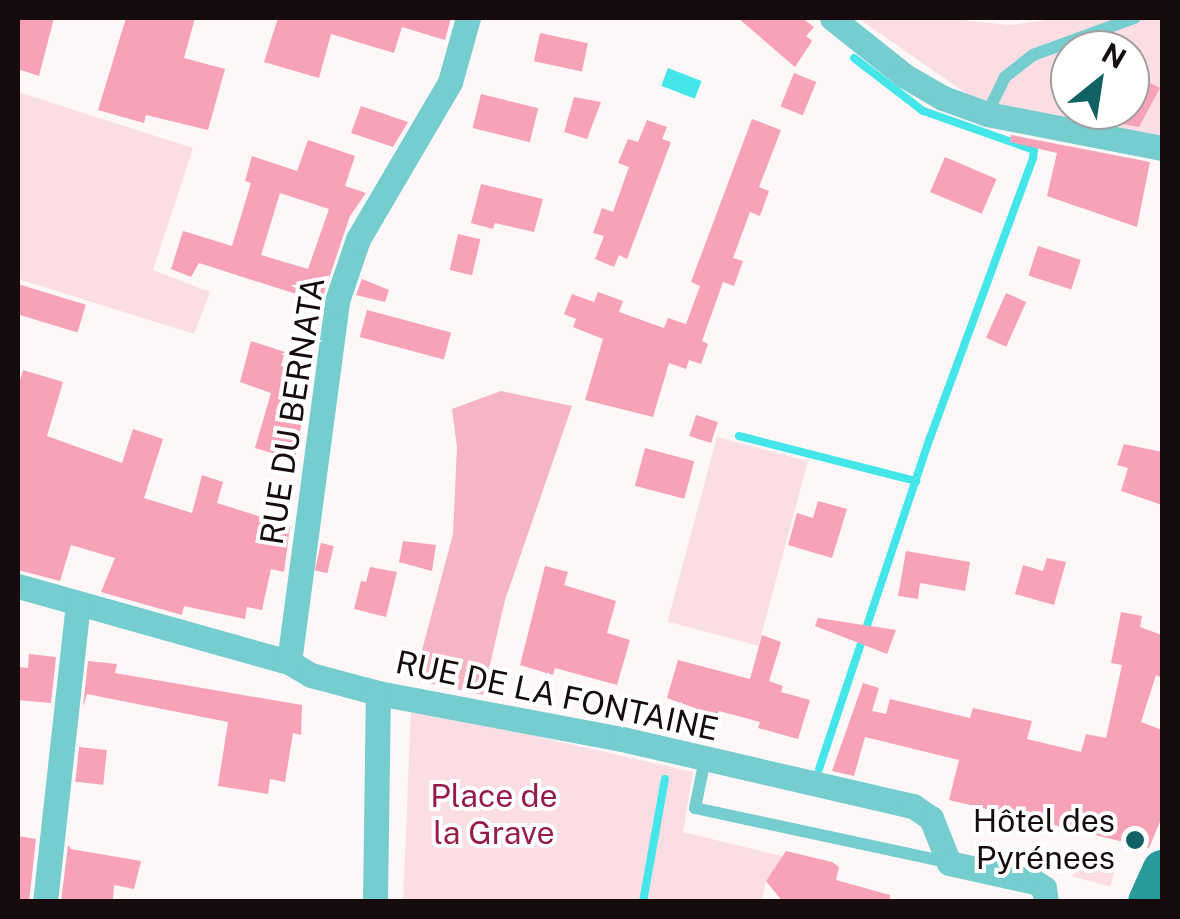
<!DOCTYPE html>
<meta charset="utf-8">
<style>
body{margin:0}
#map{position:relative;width:1180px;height:919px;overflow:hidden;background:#fef7f8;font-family:"Public Sans",sans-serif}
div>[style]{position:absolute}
.green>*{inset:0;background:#fadee4;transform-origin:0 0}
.forest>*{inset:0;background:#f6b5c4}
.water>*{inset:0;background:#45e6ea;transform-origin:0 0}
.stream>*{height:8px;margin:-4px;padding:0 4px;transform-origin:4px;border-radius:4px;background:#45e6ea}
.building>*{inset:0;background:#f7a2b7;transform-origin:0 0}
.service>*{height:12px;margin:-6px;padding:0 6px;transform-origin:6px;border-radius:6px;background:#75cdcf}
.minor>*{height:25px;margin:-12.5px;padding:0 12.5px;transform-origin:12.5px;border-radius:12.5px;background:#75cdcf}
.primary>*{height:40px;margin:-20px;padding:0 20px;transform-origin:20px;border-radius:20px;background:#2a9b9d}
.dots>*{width:28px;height:28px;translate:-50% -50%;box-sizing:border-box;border:5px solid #fff;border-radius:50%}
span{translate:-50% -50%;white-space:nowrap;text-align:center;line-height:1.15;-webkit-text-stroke:8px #fff;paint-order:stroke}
.street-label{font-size:32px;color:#160c0e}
.park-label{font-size:32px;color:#961d4b}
.poi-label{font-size:32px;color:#160c0e}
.right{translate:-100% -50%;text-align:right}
.frame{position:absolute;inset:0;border:20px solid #160c0e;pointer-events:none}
.north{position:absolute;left:1050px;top:30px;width:100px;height:100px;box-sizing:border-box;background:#fff;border:2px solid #a29e9f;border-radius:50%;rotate:30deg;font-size:28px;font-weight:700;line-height:40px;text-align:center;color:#160c0e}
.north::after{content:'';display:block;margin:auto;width:35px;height:45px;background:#116264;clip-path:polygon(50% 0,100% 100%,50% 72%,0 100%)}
</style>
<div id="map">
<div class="green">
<div style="clip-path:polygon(evenodd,943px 18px,1010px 25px,1061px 18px,1162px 18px,1162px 142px,1035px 117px,967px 94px,859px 19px,943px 18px,1070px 50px,1130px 50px,1130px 110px,1070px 110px,1070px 50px)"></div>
<div style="clip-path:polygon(18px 92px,193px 148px,153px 270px,210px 292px,194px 334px,18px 279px)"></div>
<div style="left:717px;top:437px;width:94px;height:191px;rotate:15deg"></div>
<div style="clip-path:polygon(411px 708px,693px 772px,683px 832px,785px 857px,766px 880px,762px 901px,403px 902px)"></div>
<div style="left:1077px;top:860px;width:39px;height:17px;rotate:15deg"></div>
</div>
<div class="forest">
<div style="clip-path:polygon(501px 391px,572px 406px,505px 600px,483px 695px,414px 680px,453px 534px,457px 447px,452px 409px)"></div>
</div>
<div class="water">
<div style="left:668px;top:68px;width:36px;height:19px;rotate:21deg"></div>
</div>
<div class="stream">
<div style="left:739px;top:436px;width:183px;rotate:14.3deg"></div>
<div style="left:819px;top:769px;width:349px;rotate:-71.5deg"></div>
<div style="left:930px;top:438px;width:298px;rotate:-69.8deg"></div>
<div style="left:1033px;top:158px;width:8px;rotate:-83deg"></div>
<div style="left:1034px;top:150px;width:118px;rotate:-160.6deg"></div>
<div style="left:923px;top:111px;width:87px;rotate:-142.5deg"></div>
<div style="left:643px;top:902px;width:125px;rotate:-79.9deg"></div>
</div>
<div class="building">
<div style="clip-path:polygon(18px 18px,54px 18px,39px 76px,18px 69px)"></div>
<div style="clip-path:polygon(126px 18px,195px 18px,184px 58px,225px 69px,208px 130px,146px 115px,144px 123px,98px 110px)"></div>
<div style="clip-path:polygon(278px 18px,451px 18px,445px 40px,402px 27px,394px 53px,331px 34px,319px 78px,264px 62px)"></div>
<div style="clip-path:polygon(738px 18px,802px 18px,814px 27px,806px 36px,812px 41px,795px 67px)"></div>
<div style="left:540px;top:33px;width:49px;height:29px;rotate:12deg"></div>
<div style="left:794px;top:73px;width:24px;height:36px;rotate:22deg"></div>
<div style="clip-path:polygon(1141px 78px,1160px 88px,1139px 127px,1117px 123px,1124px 110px,1130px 110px,1130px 99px)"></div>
<div style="left:481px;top:94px;width:59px;height:35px;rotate:14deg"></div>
<div style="clip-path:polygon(574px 97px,601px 102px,587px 139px,564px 132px)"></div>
<div style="clip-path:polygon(361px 106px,408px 122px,393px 147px,351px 133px)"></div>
<div style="clip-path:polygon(752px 119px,781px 130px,759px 187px,769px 191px,760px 216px,750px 212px,733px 258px,743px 261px,734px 286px,723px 282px,702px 341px,708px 344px,701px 364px,689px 360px,686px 369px,669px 363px,653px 417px,585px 400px,603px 339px,573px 327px,576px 319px,564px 314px,572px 294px,594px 302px,598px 292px,623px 301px,619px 312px,664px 328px,668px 318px,686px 324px,700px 286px,691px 282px)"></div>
<div style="clip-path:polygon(647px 120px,667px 127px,662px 139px,671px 142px,627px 259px,619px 255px,614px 267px,595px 259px,604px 236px,593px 233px,602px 208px,613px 212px,629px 167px,618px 163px,628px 139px,638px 142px)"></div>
<div style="clip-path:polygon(1011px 135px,1150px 162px,1137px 227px,1047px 196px,1057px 153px,1010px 142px)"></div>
<div style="clip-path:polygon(evenodd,308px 140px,355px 156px,345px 186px,366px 193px,350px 216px,321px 302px,199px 263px,191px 277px,171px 269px,183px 231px,232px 246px,251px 183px,245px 181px,252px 156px,297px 171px,308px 140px,280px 193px,329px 209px,308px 269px,261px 255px,280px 193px)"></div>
<div style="left:945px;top:157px;width:56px;height:38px;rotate:23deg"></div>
<div style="clip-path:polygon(481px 184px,543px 199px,534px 232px,495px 223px,493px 229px,471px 223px)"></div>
<div style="left:458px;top:234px;width:23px;height:37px;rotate:13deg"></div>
<div style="left:1038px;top:246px;width:45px;height:31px;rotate:18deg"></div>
<div style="clip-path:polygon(362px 279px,389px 290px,385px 302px,356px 295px)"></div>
<div style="left:18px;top:284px;width:71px;height:29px;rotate:17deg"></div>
<div style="left:1006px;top:293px;width:22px;height:49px;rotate:24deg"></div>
<div style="left:367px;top:310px;width:87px;height:28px;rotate:15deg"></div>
<div style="clip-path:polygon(251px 341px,285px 352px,281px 366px,310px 375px,295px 460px,255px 448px,271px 393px,240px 382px)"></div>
<div style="clip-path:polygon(23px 370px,63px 382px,47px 436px,122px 463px,133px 429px,163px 439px,144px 498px,192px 513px,202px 475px,223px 482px,217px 503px,290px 526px,284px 572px,271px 569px,262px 610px,247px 607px,245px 619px,184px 606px,182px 615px,101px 592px,115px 558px,71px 545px,60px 581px,18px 570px,18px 387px)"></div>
<div style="left:696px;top:415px;width:23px;height:22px;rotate:18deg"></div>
<div style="clip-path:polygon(1124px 444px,1162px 452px,1162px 505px,1121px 491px,1128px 468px,1117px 465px)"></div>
<div style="left:645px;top:448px;width:51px;height:39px;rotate:15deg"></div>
<div style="clip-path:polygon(818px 501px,847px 509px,832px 558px,788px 545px,797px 513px,813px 518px)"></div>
<div style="clip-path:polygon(403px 541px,436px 545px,432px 571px,399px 562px)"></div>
<div style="left:321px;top:543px;width:13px;height:28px;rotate:13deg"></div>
<div style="clip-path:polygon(906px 551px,970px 562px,965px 591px,920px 583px,918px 599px,898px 596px)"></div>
<div style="clip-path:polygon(1047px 558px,1066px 562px,1054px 605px,1015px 594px,1023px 565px,1043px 571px)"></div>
<div style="clip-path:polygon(545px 566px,568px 572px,564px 585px,616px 601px,607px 633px,630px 640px,617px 685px,555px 668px,553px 675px,520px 665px)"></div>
<div style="clip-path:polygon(370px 567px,397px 572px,386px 617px,354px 609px,361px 581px,366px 582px)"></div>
<div style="clip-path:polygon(1121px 612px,1142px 616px,1140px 627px,1162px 635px,1162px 678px,1156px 675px,1141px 722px,1162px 730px,1162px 817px,1149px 848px,949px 800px,959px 760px,865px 737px,854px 776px,832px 771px,863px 683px,879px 688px,872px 711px,886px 714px,890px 699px,970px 718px,973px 708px,1032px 721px,1027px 739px,1081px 752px,1086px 734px,1106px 738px,1122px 665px,1111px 663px)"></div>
<div style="clip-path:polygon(818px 618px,896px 630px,887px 654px,815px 626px)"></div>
<div style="clip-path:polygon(762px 635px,781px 642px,769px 681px,783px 686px,781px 692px,810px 700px,798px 739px,758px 728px,760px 722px,719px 711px,717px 716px,667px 698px,678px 660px,750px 679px)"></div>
<div style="clip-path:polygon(29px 654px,56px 657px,51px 703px,18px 700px,18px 667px,28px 668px)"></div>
<div style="clip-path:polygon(88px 661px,117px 664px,115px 673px,302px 705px,301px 735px,293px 733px,285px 782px,270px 779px,268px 794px,218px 786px,228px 722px,87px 694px,83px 707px)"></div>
<div style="left:79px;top:747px;width:28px;height:35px;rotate:6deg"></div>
<div style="clip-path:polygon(18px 836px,36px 839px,29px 902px,18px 902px)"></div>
<div style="clip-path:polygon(68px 845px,71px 849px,141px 861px,134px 889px,114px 885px,113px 902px,61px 902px)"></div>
<div style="clip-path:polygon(786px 851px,832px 862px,839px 867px,836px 880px,890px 895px,890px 902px,783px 902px,766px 881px)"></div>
</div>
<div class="service">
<div style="left:987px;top:114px;width:41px;rotate:-64.1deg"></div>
<div style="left:1005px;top:77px;width:36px;rotate:-38deg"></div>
<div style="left:1033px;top:55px;width:108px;rotate:-20.1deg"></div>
<div style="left:705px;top:759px;width:50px;rotate:101.5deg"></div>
<div style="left:695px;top:808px;width:258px;rotate:12.1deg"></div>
</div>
<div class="minor">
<div style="left:832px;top:18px;width:93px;rotate:38.5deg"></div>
<div style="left:905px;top:76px;width:44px;rotate:30.1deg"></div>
<div style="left:943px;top:98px;width:47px;rotate:20deg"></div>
<div style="left:987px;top:114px;width:178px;rotate:11deg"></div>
<div style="left:18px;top:586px;width:281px;rotate:15.7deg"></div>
<div style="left:289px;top:662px;width:26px;rotate:31deg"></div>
<div style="left:311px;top:675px;width:69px;rotate:15deg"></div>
<div style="left:378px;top:693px;width:248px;rotate:10.7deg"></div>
<div style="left:622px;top:739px;width:299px;rotate:13deg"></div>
<div style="left:913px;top:806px;width:22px;rotate:34deg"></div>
<div style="left:931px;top:818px;width:48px;rotate:68.2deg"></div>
<div style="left:949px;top:863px;width:88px;rotate:12.5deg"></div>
<div style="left:1035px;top:882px;width:11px;rotate:34deg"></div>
<div style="left:1044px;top:888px;width:14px;rotate:82deg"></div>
<div style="left:289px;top:662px;width:364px;rotate:-82.4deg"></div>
<div style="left:337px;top:301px;width:65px;rotate:-71.3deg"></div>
<div style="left:358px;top:239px;width:182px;rotate:-59.6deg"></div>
<div style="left:450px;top:82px;width:66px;rotate:-74.3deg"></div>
<div style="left:45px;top:902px;width:300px;rotate:-83.7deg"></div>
<div style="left:375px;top:902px;width:209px;rotate:-89.2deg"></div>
</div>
<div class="primary">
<div style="left:1148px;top:902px;width:35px;rotate:-66deg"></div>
</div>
<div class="dots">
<div style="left:1135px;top:840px;background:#116264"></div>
</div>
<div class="street-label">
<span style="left:293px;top:411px;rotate:-81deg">RUE DU BERNATA</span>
<span style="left:557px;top:696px;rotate:12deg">RUE DE LA FONTAINE</span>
</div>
<div class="park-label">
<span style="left:494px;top:815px">Place de<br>la Grave</span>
</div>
<div class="poi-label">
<span class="right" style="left:1115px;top:840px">Hôtel des<br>Pyrénees</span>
</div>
<div class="frame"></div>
<div class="north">N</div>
</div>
